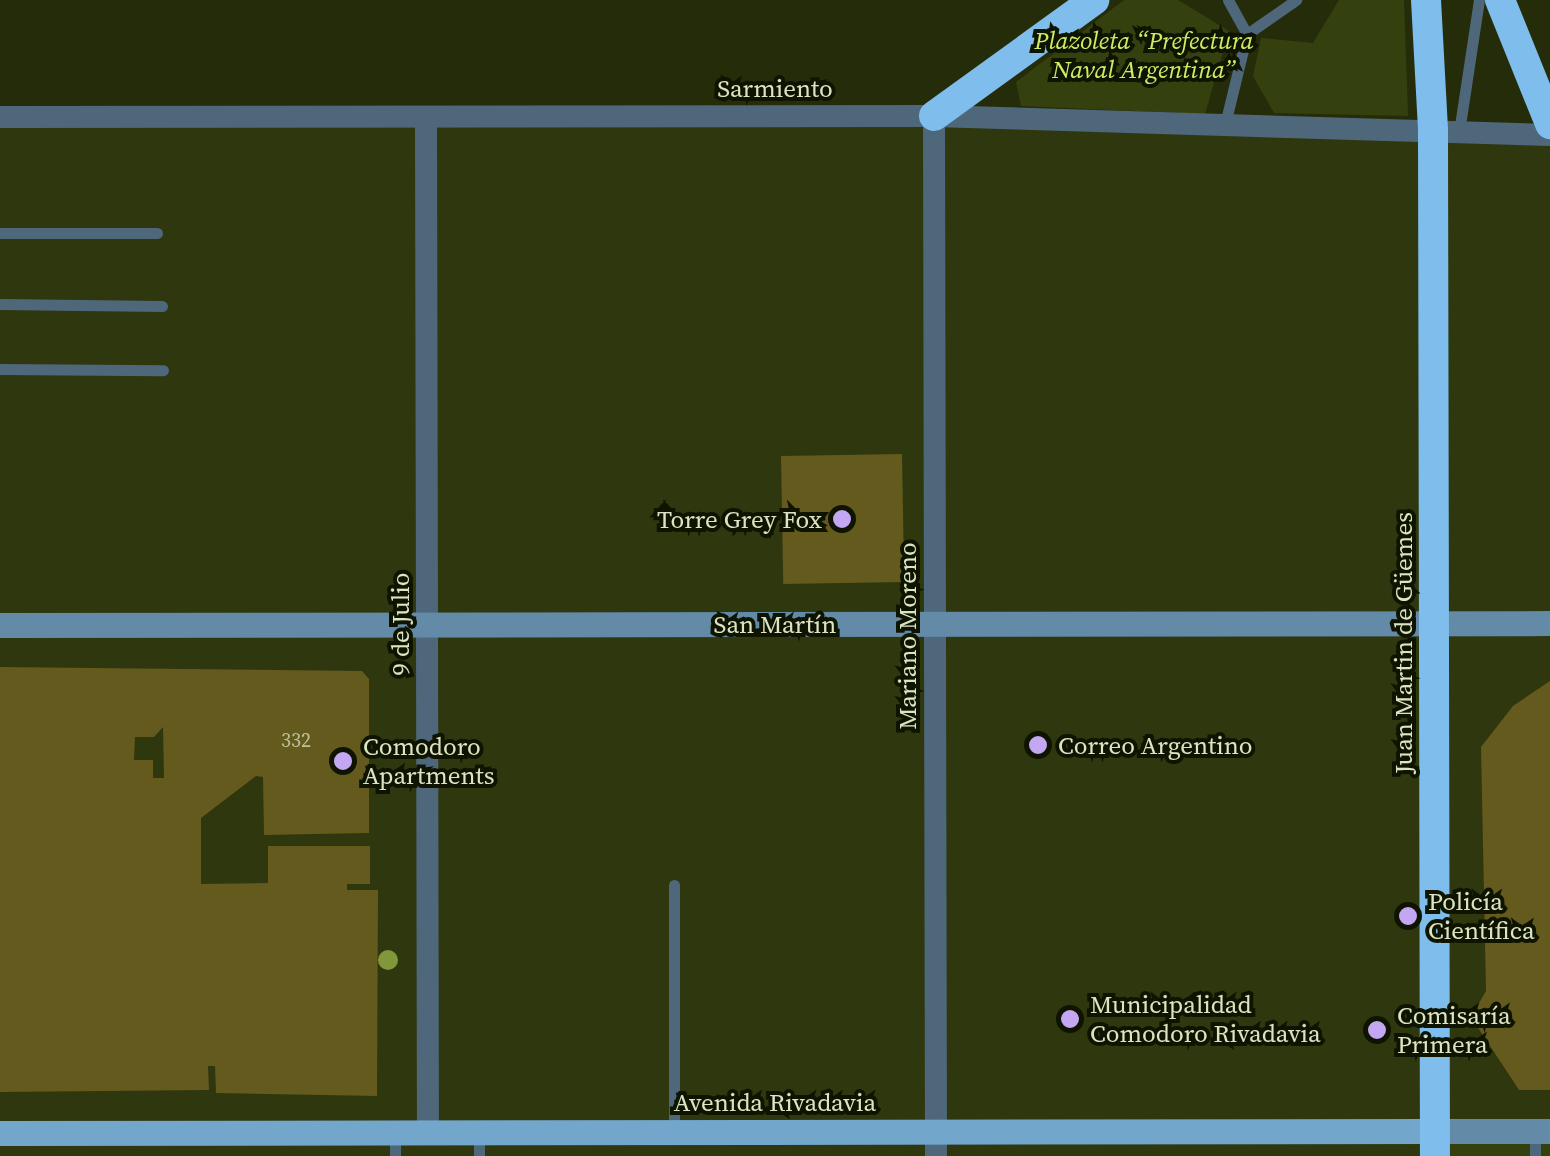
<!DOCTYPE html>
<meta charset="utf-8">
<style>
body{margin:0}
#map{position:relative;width:1550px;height:1156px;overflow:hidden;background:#252c09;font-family:"Source Serif 4",serif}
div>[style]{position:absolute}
.built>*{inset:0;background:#2f370f}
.green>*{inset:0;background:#35400f;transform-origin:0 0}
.building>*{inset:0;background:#645a1d;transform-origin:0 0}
.lane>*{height:11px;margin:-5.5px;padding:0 5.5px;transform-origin:5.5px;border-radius:5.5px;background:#4f677a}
.street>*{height:22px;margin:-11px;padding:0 11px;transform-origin:11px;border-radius:11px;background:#4f677a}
.secondary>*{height:25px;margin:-12.5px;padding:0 12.5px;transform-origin:12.5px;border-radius:12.5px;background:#638ba8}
.primary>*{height:25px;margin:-12.5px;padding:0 12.5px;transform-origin:12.5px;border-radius:12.5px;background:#72a6cb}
.highway>*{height:30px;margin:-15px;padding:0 15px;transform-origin:15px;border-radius:15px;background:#7fbeec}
.trees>*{width:20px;height:20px;margin:-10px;border-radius:50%;background:#82963b}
.dots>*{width:28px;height:28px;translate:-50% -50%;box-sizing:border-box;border:5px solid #0e1400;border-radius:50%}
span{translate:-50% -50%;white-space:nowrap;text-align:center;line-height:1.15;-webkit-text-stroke:8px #0e1400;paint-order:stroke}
.number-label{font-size:20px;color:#bdc29a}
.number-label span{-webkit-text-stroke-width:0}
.park-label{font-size:25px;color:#ceed64;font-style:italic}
.street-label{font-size:25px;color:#dbe5c3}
.poi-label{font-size:25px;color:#dbe5c3}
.right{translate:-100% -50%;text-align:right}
.left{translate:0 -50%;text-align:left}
</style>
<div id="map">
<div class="built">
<div style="clip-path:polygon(934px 116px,1550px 135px,1550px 1131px,1435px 1156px,0 1156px,0 117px)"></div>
</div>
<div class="green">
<div style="clip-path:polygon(1124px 0,1178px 0,1229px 31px,1205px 114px,1021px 106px,1016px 82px)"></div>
<div style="clip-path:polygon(1339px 0,1404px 0,1408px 116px,1274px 113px,1253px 76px,1261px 38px,1313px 43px)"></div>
<div style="left:1434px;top:1131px;width:116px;height:25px"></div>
</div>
<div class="building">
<div style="left:902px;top:454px;width:128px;height:121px;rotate:89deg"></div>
<div style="clip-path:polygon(evenodd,0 667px,362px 671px,369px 679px,369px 833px,264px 835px,263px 777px,256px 776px,201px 818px,201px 884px,268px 883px,268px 846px,370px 846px,370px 884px,347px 884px,347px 890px,378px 890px,377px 1096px,216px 1093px,215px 1066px,208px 1066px,209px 1090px,0 1092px,0 667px,163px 727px,164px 778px,153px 778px,153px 760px,134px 760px,135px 737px,154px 737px,163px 727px)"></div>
<div style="clip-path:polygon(1550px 681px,1550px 1090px,1519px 1090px,1471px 1017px,1486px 991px,1481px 747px,1513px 706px)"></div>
</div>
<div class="lane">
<div style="left:1228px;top:0;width:39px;rotate:61deg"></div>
<div style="left:1225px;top:124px;width:93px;rotate:-76.3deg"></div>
<div style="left:1247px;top:34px;width:60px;rotate:-34.8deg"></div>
<div style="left:1459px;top:132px;width:134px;rotate:-81.4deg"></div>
<div style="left:0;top:233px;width:157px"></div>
<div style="left:0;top:304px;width:162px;rotate:0.7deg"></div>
<div style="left:0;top:369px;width:163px;rotate:0.4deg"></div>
<div style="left:1535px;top:1131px;width:25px;rotate:90deg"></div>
<div style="left:674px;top:1132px;width:247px;rotate:-90deg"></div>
<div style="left:395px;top:1133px;width:23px;rotate:90deg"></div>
<div style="left:479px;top:1156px;width:24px;rotate:-90deg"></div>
</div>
<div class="street">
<div style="left:934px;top:116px;width:1040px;rotate:89.89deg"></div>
<div style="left:0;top:117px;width:934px;rotate:-0.06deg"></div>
<div style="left:934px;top:116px;width:616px;rotate:1.77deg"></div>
<div style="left:426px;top:117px;width:1015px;rotate:89.89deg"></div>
</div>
<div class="secondary">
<div style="left:0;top:625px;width:1550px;rotate:-0.07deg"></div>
<div style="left:1434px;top:1131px;width:116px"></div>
</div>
<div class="primary">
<div style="left:0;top:1133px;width:1434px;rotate:-0.08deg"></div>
</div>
<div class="highway">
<div style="left:1426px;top:0;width:131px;rotate:86.9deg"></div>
<div style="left:1433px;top:131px;width:1025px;rotate:89.89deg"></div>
<div style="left:1500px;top:0;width:134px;rotate:68deg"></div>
<div style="left:934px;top:116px;width:198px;rotate:-35.9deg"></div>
</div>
<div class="trees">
<div style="left:388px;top:960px"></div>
</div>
<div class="dots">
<div style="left:842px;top:519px;background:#c3a7f2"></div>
<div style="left:1038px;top:745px;background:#c3a7f2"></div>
<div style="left:343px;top:761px;background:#c3a7f2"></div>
<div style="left:1408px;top:916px;background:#c3a7f2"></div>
<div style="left:1070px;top:1019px;background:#c3a7f2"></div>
<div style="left:1377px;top:1030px;background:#c3a7f2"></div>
</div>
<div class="number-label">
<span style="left:296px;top:740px">332</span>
</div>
<div class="park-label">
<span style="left:1144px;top:55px">Plazoleta “Prefectura<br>Naval Argentina”</span>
</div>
<div class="street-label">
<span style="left:775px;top:88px">Sarmiento</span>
<span style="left:400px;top:624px;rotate:-90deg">9 de Julio</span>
<span style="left:775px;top:624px">San Martín</span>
<span style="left:907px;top:636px;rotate:-90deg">Mariano Moreno</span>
<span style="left:1403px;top:643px;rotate:-90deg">Juan Martin de Güemes</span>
<span style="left:775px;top:1102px">Avenida Rivadavia</span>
</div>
<div class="poi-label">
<span class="right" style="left:822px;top:519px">Torre Grey Fox</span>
<span class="left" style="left:1058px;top:745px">Correo Argentino</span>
<span class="left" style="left:363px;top:761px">Comodoro<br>Apartments</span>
<span class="left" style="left:1428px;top:916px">Policía<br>Científica</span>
<span class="left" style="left:1090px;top:1019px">Municipalidad<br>Comodoro Rivadavia</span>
<span class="left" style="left:1397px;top:1030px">Comisaría<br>Primera</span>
</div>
</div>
